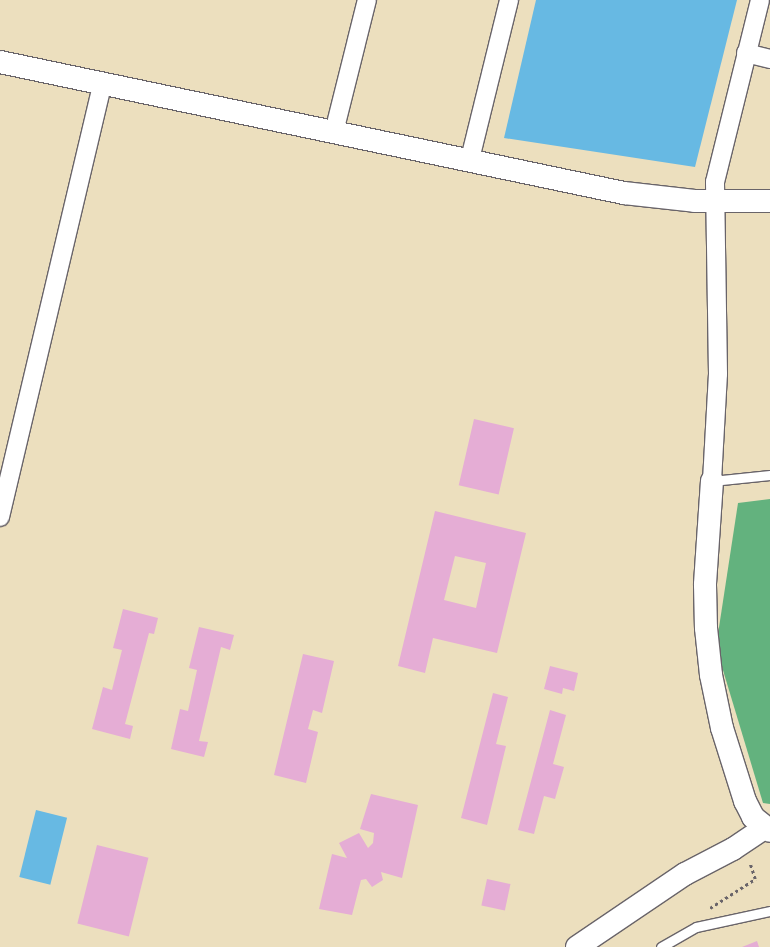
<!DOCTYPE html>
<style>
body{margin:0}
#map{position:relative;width:770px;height:947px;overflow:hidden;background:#ecdfbe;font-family:Dekko,sans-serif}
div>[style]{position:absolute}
.forest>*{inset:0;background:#63b27e}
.water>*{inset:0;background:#67b9e3;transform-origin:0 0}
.building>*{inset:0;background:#e5add5;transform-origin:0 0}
.path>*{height:2.5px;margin-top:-1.25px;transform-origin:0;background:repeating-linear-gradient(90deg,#696469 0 3px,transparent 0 6px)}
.roads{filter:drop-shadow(1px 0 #696469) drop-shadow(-1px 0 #696469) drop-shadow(0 1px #696469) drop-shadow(0 -1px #696469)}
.service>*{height:9px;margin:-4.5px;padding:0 4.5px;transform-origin:4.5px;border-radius:4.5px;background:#fff}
.minor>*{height:18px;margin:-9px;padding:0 9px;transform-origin:9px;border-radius:9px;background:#fff}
.tertiary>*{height:22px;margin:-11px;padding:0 11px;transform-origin:11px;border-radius:11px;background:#fff}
span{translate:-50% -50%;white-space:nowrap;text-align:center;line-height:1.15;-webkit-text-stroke:3.5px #fbf7ec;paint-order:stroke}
</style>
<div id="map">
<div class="forest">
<div style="clip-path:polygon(770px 499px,770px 804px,763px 803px,716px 647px,738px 503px)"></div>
</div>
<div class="water">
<div style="clip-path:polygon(536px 0,737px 0,695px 167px,504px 138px)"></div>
<div style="left:36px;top:810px;width:32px;height:69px;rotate:14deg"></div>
</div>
<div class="building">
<div style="left:474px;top:419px;width:41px;height:68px;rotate:13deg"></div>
<div style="clip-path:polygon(evenodd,435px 511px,526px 533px,497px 653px,433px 638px,425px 673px,398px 666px,435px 511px,455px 556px,486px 563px,476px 608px,444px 600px,455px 556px)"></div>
<div style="clip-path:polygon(123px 609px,158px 618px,154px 634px,149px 633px,125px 724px,133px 726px,130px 739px,92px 729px,103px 687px,112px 690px,122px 650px,113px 648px)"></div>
<div style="clip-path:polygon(199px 627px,234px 635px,230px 650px,221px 647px,199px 741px,208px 742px,204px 757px,171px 749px,180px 709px,188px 711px,197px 670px,189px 668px)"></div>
<div style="clip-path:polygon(303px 654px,334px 661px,322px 713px,313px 710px,308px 729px,318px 732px,306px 783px,274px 775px)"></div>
<div style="clip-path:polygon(550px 666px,578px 673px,574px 691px,563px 688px,562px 694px,544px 689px)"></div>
<div style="clip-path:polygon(493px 693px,508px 697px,496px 744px,506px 746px,487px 825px,461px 818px)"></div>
<div style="clip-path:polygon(550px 710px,566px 715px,553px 764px,564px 767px,555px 799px,544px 796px,534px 834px,518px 830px)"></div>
<div style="clip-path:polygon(371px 794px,418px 805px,402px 878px,381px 872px,383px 880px,372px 887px,366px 879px,361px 880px,352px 915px,319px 909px,332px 854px,347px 858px,339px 843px,359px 833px,368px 848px,373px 843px,374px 833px,360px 829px)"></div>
<div style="left:97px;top:845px;width:53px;height:81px;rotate:14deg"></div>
<div style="left:487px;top:879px;width:24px;height:27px;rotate:12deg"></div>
<div style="clip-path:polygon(757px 941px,759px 947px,742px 947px)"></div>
</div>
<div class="path">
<div style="left:710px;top:908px;width:54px;rotate:-32.8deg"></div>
<div style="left:755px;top:879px;width:16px;rotate:-108deg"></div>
</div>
<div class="roads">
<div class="service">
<div style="left:712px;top:481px;width:58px;rotate:-5.9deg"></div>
<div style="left:661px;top:947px;width:40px;rotate:-29.7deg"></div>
<div style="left:696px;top:927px;width:76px;rotate:-12.2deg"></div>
</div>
<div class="minor">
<div style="left:746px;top:53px;width:25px;rotate:14deg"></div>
<div style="left:334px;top:132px;width:136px;rotate:-76deg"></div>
<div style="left:470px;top:159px;width:164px;rotate:-76.2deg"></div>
<div style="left:712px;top:481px;width:107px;rotate:-86.8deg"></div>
<div style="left:718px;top:374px;width:192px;rotate:-90.9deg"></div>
<div style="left:715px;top:182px;width:187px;rotate:-76.1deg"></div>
<div style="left:0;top:517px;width:445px;rotate:-76.7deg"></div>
</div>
<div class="tertiary">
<div style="left:0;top:62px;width:638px;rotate:11.86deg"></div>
<div style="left:624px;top:193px;width:71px;rotate:6.4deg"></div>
<div style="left:695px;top:201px;width:75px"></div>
<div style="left:712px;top:481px;width:104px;rotate:93.9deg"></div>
<div style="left:705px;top:585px;width:43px;rotate:88.7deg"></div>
<div style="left:706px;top:628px;width:47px;rotate:83.9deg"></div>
<div style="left:711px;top:675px;width:54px;rotate:78.3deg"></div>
<div style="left:722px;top:728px;width:77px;rotate:72.5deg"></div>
<div style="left:745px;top:801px;width:18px;rotate:63deg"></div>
<div style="left:753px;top:817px;width:22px;rotate:39deg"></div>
<div style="left:577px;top:947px;width:130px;rotate:-34.1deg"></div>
<div style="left:685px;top:874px;width:54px;rotate:-27.5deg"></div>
<div style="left:733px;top:849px;width:37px;rotate:-34deg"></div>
</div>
</div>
</div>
